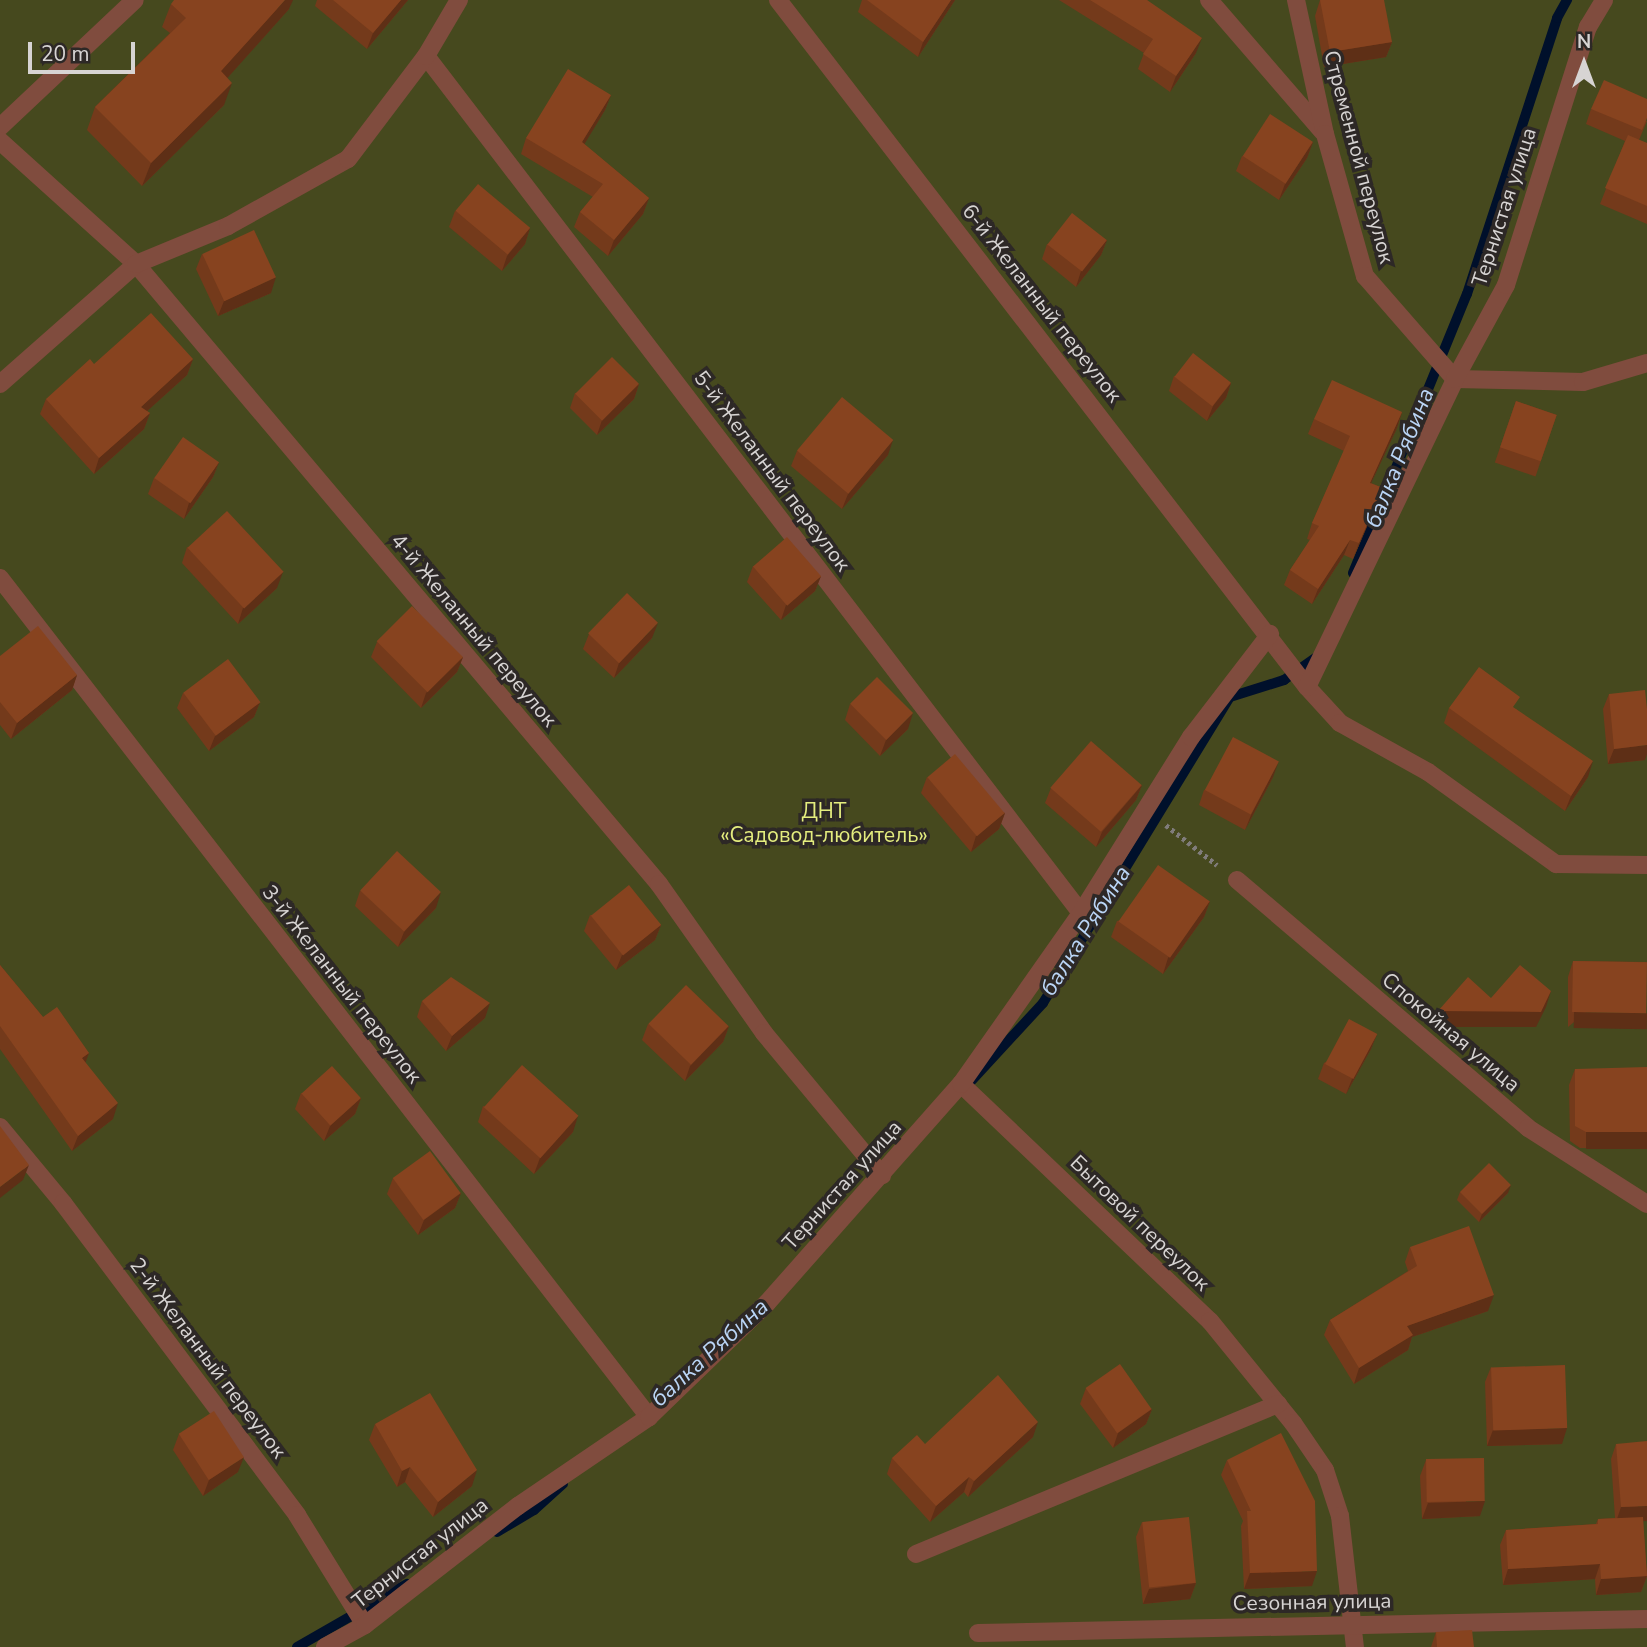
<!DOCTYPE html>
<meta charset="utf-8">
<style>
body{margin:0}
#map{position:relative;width:1647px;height:1647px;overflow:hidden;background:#2d2826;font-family:"Nunito Sans",sans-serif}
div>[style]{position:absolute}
.green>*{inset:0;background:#46491e;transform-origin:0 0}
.stream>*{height:10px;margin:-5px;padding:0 5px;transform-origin:5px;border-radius:5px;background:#00102b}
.path>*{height:4.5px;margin-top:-2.25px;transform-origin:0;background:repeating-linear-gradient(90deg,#807c7b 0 3.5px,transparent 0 7px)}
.minor>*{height:18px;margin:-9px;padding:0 9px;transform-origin:9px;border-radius:9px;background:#804c3e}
.wall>*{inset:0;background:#743a1b;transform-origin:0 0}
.shaded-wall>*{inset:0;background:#5e2f16;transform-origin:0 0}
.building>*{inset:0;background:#87431f;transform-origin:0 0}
span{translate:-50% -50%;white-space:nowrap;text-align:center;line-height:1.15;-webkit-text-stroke:7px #2d2826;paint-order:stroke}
.street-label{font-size:21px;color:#d7d4d3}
.park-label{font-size:21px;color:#e4ed7e}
.water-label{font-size:23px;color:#bad5f6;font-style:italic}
.north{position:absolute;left:1549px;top:28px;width:70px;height:70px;-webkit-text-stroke:5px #2d2826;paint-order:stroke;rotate:0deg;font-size:19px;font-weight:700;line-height:28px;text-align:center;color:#d7d4d3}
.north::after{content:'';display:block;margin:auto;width:24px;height:32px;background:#d7d4d3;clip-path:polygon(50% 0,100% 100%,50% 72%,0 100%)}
.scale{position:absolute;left:28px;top:42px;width:107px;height:32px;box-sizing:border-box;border:4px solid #d7d4d3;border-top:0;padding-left:9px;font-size:21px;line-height:24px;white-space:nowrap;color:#d7d4d3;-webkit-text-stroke:5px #2d2826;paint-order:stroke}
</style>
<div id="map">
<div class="green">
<div style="left:0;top:0;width:1647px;height:1647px"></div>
</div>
<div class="stream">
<div style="left:1353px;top:573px;width:301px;rotate:-67.8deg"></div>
<div style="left:1467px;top:294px;width:290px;rotate:-71.9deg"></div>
<div style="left:1557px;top:18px;width:21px;rotate:-61deg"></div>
<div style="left:972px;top:1080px;width:105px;rotate:-47.3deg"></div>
<div style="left:1043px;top:1003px;width:359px;rotate:-58.6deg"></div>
<div style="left:1230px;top:697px;width:57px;rotate:-17.5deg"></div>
<div style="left:1284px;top:680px;width:42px;rotate:-35.2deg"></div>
<div style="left:497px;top:1532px;width:43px;rotate:-30.7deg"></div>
<div style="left:534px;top:1510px;width:39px;rotate:-42deg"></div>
<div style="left:297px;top:1647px;width:127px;rotate:-29.8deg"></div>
</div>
<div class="path">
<div style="left:1166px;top:825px;width:65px;rotate:38.1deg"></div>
</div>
<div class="minor">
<div style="left:778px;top:0;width:867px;rotate:52.4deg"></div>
<div style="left:1307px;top:687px;width:49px;rotate:47.5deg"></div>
<div style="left:1340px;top:723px;width:101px;rotate:29.1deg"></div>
<div style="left:1428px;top:772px;width:158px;rotate:35.7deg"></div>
<div style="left:1556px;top:864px;width:91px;rotate:0.6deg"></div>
<div style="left:1209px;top:0;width:174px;rotate:49.2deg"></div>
<div style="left:1296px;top:0;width:137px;rotate:77.8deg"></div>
<div style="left:1325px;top:134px;width:148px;rotate:74.3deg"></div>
<div style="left:1365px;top:276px;width:137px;rotate:48.9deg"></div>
<div style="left:1455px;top:379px;width:128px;rotate:1.3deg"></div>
<div style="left:1583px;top:382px;width:67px;rotate:-16.5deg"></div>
<div style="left:426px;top:56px;width:1079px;rotate:52.61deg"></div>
<div style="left:0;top:127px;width:185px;rotate:-43.3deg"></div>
<div style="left:0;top:141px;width:183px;rotate:42.1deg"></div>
<div style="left:136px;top:264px;width:811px;rotate:49.85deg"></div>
<div style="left:659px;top:884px;width:182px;rotate:54.8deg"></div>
<div style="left:764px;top:1033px;width:185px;rotate:50.3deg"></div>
<div style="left:0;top:384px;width:181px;rotate:-41.4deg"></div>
<div style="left:136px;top:264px;width:100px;rotate:-22.4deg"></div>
<div style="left:228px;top:226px;width:137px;rotate:-29.2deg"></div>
<div style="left:348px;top:159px;width:129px;rotate:-52.9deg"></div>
<div style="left:426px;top:56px;width:65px;rotate:-59.5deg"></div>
<div style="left:0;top:578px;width:1061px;rotate:52.28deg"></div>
<div style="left:1307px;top:687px;width:342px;rotate:-64.3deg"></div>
<div style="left:1455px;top:379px;width:107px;rotate:-61.5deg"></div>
<div style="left:1506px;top:285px;width:271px;rotate:-72.4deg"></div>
<div style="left:1588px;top:27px;width:31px;rotate:-59deg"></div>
<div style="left:1237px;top:880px;width:382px;rotate:40.4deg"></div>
<div style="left:1528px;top:1128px;width:141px;rotate:32.6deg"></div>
<div style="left:961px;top:1084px;width:344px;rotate:43.6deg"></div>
<div style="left:1210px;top:1321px;width:132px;rotate:50.9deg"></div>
<div style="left:1293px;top:1423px;width:57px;rotate:55.8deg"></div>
<div style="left:1325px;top:1470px;width:48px;rotate:71.9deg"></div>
<div style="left:1340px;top:1516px;width:132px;rotate:83.5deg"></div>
<div style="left:0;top:1127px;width:99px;rotate:50.3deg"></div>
<div style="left:63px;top:1203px;width:390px;rotate:53.1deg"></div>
<div style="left:297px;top:1515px;width:129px;rotate:58.3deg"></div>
<div style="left:916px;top:1554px;width:392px;rotate:-22.5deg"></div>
<div style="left:978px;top:1633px;width:669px;rotate:-1.2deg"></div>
<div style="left:325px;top:1647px;width:46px;rotate:-28.8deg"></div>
<div style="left:365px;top:1625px;width:194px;rotate:-37.9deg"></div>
<div style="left:518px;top:1506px;width:158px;rotate:-34.2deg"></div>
<div style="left:649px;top:1417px;width:164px;rotate:-44deg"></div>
<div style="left:767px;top:1303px;width:293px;rotate:-48.5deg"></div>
<div style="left:961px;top:1084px;width:209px;rotate:-54.9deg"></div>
<div style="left:1081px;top:913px;width:208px;rotate:-58deg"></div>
<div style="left:1191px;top:737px;width:130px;rotate:-52.5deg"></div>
</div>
<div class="wall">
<div style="clip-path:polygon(317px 0,408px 0,367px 49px,315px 6px)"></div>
<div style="clip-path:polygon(862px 0,955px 0,918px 57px,858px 12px)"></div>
<div style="clip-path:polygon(1059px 0,1147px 0,1196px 53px,1170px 92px,1138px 69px,1144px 53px)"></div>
<div style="clip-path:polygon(1320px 0,1392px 42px,1386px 57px,1324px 67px,1315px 16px)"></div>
<div style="clip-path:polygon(171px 4px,289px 9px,227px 78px,224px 105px,142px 186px,87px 130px,95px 107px,170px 33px,162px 27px)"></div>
<div style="clip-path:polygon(611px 95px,605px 110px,584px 144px,649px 198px,643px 214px,608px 256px,574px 227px,580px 212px,593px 197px,521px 154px,526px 138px)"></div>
<div style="clip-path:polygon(1591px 109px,1647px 121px,1639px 140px,1647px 143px,1647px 224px,1600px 204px,1625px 141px,1586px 124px)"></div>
<div style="clip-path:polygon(1313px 142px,1307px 158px,1279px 200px,1236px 171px,1242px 156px)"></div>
<div style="clip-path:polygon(455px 211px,530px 228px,525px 244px,502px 271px,449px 227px)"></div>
<div style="clip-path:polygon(1107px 240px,1101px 255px,1076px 287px,1042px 259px,1047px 244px)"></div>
<div style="clip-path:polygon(202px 254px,271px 293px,218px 316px,196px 269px)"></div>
<div style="clip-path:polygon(193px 359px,187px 375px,147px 411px,150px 413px,144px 429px,94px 474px,40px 414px,46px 399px)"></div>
<div style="clip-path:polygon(1174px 376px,1231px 383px,1226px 398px,1207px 421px,1169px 391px)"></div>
<div style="clip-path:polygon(639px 384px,634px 399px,597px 435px,570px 408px,575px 393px)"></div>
<div style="left:1516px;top:401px;width:43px;height:65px;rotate:19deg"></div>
<div style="clip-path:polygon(1402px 412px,1397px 428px,1371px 483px,1383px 488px,1353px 559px,1344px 555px,1312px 604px,1284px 585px,1290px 570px,1310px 540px,1307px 539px,1312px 523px,1344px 451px,1308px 434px,1314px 419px)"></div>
<div style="clip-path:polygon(797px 451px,888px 455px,842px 509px,791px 466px)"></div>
<div style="clip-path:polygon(219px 462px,213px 477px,184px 519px,148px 494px,154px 478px)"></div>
<div style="clip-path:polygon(187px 547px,277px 588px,238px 624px,182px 563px)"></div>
<div style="clip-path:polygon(753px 566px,821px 576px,815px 591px,781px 620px,747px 582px)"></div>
<div style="clip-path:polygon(589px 634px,652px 638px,614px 678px,583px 649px)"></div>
<div style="clip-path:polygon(377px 642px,463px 657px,457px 672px,421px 708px,371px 657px)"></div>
<div style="clip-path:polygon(0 656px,77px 675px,72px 690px,11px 739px,0 725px)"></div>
<div style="clip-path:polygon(183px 693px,260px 702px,254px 717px,209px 751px,177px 708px)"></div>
<div style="clip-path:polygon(1609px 694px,1645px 760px,1608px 764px,1603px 709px)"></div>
<div style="clip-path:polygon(850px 704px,908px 729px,880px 756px,845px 720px)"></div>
<div style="clip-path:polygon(1449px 708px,1516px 709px,1588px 777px,1565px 811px,1444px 723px)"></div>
<div style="clip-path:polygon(927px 777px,1005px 813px,999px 829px,971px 852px,921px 793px)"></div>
<div style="clip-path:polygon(1273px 777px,1245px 830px,1199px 805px,1204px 790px)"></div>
<div style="clip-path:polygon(1142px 785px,1136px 800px,1096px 847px,1045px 803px,1051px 788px)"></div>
<div style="clip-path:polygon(360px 891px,436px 908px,398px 947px,355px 906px)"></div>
<div style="clip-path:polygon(1210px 901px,1204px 917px,1163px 974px,1111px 937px,1117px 921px)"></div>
<div style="clip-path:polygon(590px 915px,661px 925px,655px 940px,616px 970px,584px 931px)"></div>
<div style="clip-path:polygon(1573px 961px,1647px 962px,1568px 1027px,1568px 977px)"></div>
<div style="clip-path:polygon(0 965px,43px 1017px,89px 1053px,85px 1062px,113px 1119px,72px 1151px,0 1049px)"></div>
<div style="clip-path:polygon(422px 1001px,485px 1018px,446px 1051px,417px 1017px)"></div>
<div style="clip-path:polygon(648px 1024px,729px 1026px,723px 1042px,685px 1081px,642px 1040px)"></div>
<div style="clip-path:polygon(1377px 1034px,1371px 1049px,1346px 1094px,1318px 1079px,1324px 1063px)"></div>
<div style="clip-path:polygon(1575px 1069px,1647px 1148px,1580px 1148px,1570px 1141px,1569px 1085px)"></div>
<div style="clip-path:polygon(301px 1093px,361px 1098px,355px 1114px,324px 1141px,295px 1109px)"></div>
<div style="clip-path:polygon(483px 1106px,573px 1132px,534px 1174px,478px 1122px)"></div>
<div style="clip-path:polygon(393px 1178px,461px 1193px,455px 1208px,418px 1235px,387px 1194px)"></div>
<div style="clip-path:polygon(1460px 1192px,1508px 1193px,1479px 1222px,1457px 1200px)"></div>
<div style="clip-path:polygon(1410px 1247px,1488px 1311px,1412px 1337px,1408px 1350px,1354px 1384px,1324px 1335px,1330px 1320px,1408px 1271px,1405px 1262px)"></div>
<div style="clip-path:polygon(1491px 1367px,1562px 1444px,1487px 1446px,1485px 1382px)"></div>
<div style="clip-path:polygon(1086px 1388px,1152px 1409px,1146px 1424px,1113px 1448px,1080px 1404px)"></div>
<div style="clip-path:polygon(375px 1424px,472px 1486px,433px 1517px,405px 1482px,397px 1487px,369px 1440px)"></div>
<div style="clip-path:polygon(179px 1434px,238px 1472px,203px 1496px,173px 1450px)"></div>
<div style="clip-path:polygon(1033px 1437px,968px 1497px,964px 1492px,930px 1522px,887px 1474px,892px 1458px,925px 1444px)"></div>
<div style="clip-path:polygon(1616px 1444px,1643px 1521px,1647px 1576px,1641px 1592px,1596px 1595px,1595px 1579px,1503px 1585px,1500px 1545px,1506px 1530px,1596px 1524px,1598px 1519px,1615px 1518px,1611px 1459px)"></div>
<div style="clip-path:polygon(1227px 1460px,1312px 1586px,1244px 1589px,1241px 1526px,1243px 1521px,1221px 1475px)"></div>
<div style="clip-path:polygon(1426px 1460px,1480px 1516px,1422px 1519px,1420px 1476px)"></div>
<div style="clip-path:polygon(1142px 1522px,1196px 1583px,1190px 1599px,1143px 1604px,1136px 1537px)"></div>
<div style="clip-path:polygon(1436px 1632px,1474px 1647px,1431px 1647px)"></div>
</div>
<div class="shaded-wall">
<div style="clip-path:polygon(285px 0,293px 0,289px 9px,213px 94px,221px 71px)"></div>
<div style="clip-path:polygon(401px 0,408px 0,367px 49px,373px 33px)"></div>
<div style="clip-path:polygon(951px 0,955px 0,918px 57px,923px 42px)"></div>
<div style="clip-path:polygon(1202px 38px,1196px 53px,1170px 92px,1176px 76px)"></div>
<div style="clip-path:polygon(1392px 42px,1386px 57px,1324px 67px,1330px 52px)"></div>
<div style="clip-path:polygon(232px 83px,224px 105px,142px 186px,151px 163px)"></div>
<div style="clip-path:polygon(611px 95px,605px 110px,576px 158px,582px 142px)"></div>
<div style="clip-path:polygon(1313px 142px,1307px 158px,1279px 200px,1285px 184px)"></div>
<div style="clip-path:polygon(649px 198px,643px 214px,608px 256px,614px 240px)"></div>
<div style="clip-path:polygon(530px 228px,525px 244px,502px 271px,507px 256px)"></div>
<div style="clip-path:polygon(1107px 240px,1101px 255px,1076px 287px,1081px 271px)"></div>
<div style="clip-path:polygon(276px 277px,271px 293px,218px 316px,224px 301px)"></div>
<div style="clip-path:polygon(193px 359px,187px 375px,135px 422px,141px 407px)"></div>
<div style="clip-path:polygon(1231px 383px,1226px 398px,1207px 421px,1213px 406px)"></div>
<div style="clip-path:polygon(639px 384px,634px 399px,597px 435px,602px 420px)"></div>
<div style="clip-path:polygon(1402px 412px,1397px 428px,1364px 498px,1370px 483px)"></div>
<div style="clip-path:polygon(150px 413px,144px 429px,94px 474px,99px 458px)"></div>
<div style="clip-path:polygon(893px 440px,888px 455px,842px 509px,848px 494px)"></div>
<div style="clip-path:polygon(219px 462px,213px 477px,184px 519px,189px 503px)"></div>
<div style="clip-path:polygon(1383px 488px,1377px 504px,1353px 559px,1359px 543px)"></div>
<div style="clip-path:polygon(1350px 540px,1344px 555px,1312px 604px,1318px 589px)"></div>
<div style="clip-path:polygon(283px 572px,277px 588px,238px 624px,243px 608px)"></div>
<div style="clip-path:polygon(821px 576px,815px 591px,781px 620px,786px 605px)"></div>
<div style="clip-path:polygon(658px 623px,652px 638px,614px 678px,619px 663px)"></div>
<div style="clip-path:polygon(463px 657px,457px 672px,421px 708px,426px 693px)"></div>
<div style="clip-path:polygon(77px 675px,72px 690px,11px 739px,17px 723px)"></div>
<div style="clip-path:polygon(260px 702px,254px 717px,209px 751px,215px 736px)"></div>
<div style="clip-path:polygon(913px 713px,908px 729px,880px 756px,886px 740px)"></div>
<div style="clip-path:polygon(1647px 745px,1647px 754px,1645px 760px,1608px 764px,1614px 749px)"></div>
<div style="clip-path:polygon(1279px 761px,1273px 777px,1245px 830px,1251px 815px)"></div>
<div style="clip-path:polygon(1593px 761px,1588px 777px,1565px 811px,1571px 796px)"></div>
<div style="clip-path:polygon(1142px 785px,1136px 800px,1096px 847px,1102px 832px)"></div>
<div style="clip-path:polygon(1005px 813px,999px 829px,971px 852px,976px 836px)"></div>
<div style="clip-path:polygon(441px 892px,436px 908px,398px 947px,404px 932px)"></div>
<div style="clip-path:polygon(1210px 901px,1204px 917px,1163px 974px,1168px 958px)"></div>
<div style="clip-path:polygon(661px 925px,655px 940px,616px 970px,622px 955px)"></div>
<div style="clip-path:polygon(1551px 991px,1546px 1007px,1536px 1027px,1433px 1027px,1438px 1011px)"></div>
<div style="clip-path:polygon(490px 1003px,485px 1018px,446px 1051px,452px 1036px)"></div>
<div style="left:1574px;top:1012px;width:73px;height:16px;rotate:1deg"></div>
<div style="clip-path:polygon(729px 1026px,723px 1042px,685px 1081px,690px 1066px)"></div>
<div style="clip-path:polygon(1377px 1034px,1371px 1049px,1346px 1094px,1352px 1079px)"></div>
<div style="clip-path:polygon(89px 1053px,83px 1069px,82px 1058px)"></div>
<div style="clip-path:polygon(361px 1098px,355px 1114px,324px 1141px,330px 1126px)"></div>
<div style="clip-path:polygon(118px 1103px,113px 1119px,72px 1151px,78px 1136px)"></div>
<div style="clip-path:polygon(578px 1116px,573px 1132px,534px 1174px,540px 1158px)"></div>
<div style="left:1586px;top:1132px;width:61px;height:17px"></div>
<div style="clip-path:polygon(29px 1165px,23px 1180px,0 1198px,0 1187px)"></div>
<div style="clip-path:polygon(1511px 1185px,1508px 1193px,1479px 1222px,1482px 1214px)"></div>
<div style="clip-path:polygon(461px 1193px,455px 1208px,418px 1235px,424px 1220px)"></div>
<div style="clip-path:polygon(1494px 1295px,1488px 1311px,1412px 1337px,1408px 1350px,1354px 1384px,1359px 1368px,1407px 1326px)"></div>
<div style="clip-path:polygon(1152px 1409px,1146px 1424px,1113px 1448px,1118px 1433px)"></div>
<div style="clip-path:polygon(1038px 1422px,1033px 1437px,968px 1497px,974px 1481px)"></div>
<div style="clip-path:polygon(1567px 1428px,1562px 1444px,1487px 1446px,1493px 1430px)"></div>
<div style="clip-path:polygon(244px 1457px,238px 1472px,203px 1496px,209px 1480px)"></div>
<div style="clip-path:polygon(410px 1467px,405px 1482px,397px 1487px,402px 1471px)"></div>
<div style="clip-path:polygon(477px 1470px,472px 1486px,433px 1517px,438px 1502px)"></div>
<div style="clip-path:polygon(969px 1477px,964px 1492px,930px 1522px,936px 1506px)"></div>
<div style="clip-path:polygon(1485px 1501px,1480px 1516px,1422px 1519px,1428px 1503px)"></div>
<div style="clip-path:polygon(1647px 1506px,1647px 1521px,1616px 1522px,1621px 1507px)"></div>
<div style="clip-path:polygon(1600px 1564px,1595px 1579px,1503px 1585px,1508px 1569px)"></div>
<div style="clip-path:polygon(1317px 1571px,1312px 1586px,1244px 1589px,1250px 1573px)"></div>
<div style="clip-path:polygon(1647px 1576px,1641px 1592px,1596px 1595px,1601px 1579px)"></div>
<div style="clip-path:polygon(1196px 1583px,1190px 1599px,1143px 1604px,1149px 1589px)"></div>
</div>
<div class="building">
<div style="clip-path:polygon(174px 0,285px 0,221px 71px,232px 83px,151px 163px,95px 107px,186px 18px,171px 4px)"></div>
<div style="clip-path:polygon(333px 0,401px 0,373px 33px)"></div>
<div style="clip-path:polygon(867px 0,951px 0,923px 42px)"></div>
<div style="clip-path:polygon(1090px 0,1147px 0,1202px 38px,1176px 76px,1143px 54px,1153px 39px)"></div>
<div style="clip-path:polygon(1320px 0,1384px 0,1392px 42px,1330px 52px)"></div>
<div style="clip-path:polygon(568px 69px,611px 95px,582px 142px,649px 198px,614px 240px,580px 212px,603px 184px,526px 138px)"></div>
<div style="clip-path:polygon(1604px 80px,1647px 99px,1647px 118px,1642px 130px,1591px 109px)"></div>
<div style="left:1270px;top:114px;width:51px;height:50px;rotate:33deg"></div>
<div style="clip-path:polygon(1628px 135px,1647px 143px,1647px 206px,1605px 188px)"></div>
<div style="left:478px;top:184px;width:68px;height:35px;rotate:40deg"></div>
<div style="left:1072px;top:213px;width:44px;height:40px;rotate:38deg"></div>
<div style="left:254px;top:230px;width:52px;height:57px;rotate:65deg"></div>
<div style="clip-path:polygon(151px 313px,193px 359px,141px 407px,150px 413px,99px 458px,46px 399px,90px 359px,94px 364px)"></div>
<div style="left:1193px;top:353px;width:48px;height:30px;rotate:38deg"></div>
<div style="left:612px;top:357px;width:38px;height:52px;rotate:45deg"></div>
<div style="clip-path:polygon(1332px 380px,1402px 412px,1370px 483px,1383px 488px,1359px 543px,1350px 540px,1318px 589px,1290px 570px,1319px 526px,1312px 523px,1350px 436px,1314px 419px)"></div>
<div style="left:842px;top:397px;width:67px;height:70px;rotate:40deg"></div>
<div style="left:1516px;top:401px;width:43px;height:49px;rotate:19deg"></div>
<div style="left:183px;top:437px;width:44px;height:50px;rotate:35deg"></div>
<div style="left:227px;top:511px;width:83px;height:54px;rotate:47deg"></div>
<div style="left:787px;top:537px;width:52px;height:45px;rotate:49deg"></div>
<div style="left:627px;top:593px;width:43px;height:56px;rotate:44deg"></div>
<div style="left:412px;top:606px;width:72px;height:50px;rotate:45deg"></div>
<div style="clip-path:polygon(38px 626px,77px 675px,17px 723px,0 702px,0 656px)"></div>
<div style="left:228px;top:659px;width:54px;height:56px;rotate:53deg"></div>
<div style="clip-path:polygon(1479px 667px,1520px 697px,1513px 707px,1593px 761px,1571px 796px,1449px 708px)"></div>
<div style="left:877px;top:677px;width:51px;height:38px;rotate:45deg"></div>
<div style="clip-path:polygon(1645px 690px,1647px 709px,1647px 745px,1614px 749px,1609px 694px)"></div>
<div style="left:1233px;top:737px;width:52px;height:60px;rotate:28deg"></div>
<div style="left:1091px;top:741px;width:67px;height:62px;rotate:41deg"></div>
<div style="left:955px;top:754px;width:77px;height:36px;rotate:50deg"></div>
<div style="left:397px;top:851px;width:60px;height:54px;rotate:43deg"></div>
<div style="left:1158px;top:865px;width:63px;height:69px;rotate:35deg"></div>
<div style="left:629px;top:885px;width:51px;height:49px;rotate:51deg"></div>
<div style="left:1573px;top:961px;width:74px;height:51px;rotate:1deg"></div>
<div style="clip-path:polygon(0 965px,43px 1017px,57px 1007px,89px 1053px,82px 1058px,118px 1103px,78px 1136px,0 1026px)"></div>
<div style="clip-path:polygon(1520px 965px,1551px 991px,1541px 1012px,1438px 1011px,1468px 977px,1491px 998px)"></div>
<div style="clip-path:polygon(451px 977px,490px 1003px,452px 1036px,422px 1001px)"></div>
<div style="left:686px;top:985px;width:59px;height:54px;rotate:44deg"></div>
<div style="left:1349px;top:1019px;width:32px;height:51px;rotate:28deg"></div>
<div style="left:522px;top:1065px;width:76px;height:57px;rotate:42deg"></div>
<div style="left:332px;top:1066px;width:43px;height:41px;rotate:48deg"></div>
<div style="clip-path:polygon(1647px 1067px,1647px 1132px,1586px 1132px,1575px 1126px,1575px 1069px)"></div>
<div style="clip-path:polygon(0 1126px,29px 1165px,0 1187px)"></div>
<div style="left:430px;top:1151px;width:52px;height:46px;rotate:54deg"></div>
<div style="left:1489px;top:1163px;width:31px;height:41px;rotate:45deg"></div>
<div style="clip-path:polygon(1469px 1226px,1494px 1295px,1407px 1326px,1413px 1335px,1359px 1368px,1330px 1320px,1417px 1266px,1410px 1247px)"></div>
<div style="left:1120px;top:1364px;width:55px;height:42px;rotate:55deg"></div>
<div style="left:1565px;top:1365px;width:63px;height:74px;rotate:88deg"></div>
<div style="clip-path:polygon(998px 1375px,1038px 1422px,974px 1481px,969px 1477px,936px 1506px,892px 1458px,917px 1435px,925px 1444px)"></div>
<div style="clip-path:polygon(430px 1393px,477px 1470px,438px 1502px,410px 1467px,402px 1471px,375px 1424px)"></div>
<div style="left:214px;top:1411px;width:55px;height:42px;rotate:57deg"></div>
<div style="clip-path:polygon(1281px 1433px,1315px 1501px,1317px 1571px,1250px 1573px,1247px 1511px,1251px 1511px,1227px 1460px)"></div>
<div style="clip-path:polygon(1647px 1441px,1647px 1506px,1621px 1507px,1616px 1444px)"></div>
<div style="left:1484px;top:1458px;width:43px;height:58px;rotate:89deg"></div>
<div style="left:1189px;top:1517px;width:66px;height:47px;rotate:84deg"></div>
<div style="clip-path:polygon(1643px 1517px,1647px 1576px,1601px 1579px,1600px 1564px,1508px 1569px,1506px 1530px,1598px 1524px,1598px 1519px)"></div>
<div style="clip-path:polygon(1472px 1630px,1474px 1647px,1437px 1647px,1436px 1632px)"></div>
</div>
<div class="street-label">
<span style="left:1359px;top:157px;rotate:75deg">Стременной переулок</span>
<span style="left:1504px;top:207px;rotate:-72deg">Тернистая улица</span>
<span style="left:1042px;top:303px;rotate:52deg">6-й Желанный переулок</span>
<span style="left:772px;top:471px;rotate:53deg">5-й Желанный переулок</span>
<span style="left:474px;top:630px;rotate:50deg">4-й Желанный переулок</span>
<span style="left:342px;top:984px;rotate:52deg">3-й Желанный переулок</span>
<span style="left:1451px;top:1032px;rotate:40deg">Спокойная улица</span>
<span style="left:842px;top:1185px;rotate:-48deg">Тернистая улица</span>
<span style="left:1140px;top:1223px;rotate:44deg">Бытовой переулок</span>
<span style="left:208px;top:1358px;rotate:53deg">2-й Желанный переулок</span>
<span style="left:420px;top:1553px;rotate:-38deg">Тернистая улица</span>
<span style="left:1312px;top:1602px;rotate:-1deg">Сезонная улица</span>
</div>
<div class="park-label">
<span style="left:824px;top:823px">ДНТ<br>«Садовод-любитель»</span>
</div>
<div class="water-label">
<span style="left:1400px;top:458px;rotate:-68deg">балка Рябина</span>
<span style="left:1086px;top:931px;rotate:-58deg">балка Рябина</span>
<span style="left:710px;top:1353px;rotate:-42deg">балка Рябина</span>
</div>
<div class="north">N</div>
<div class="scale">20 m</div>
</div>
